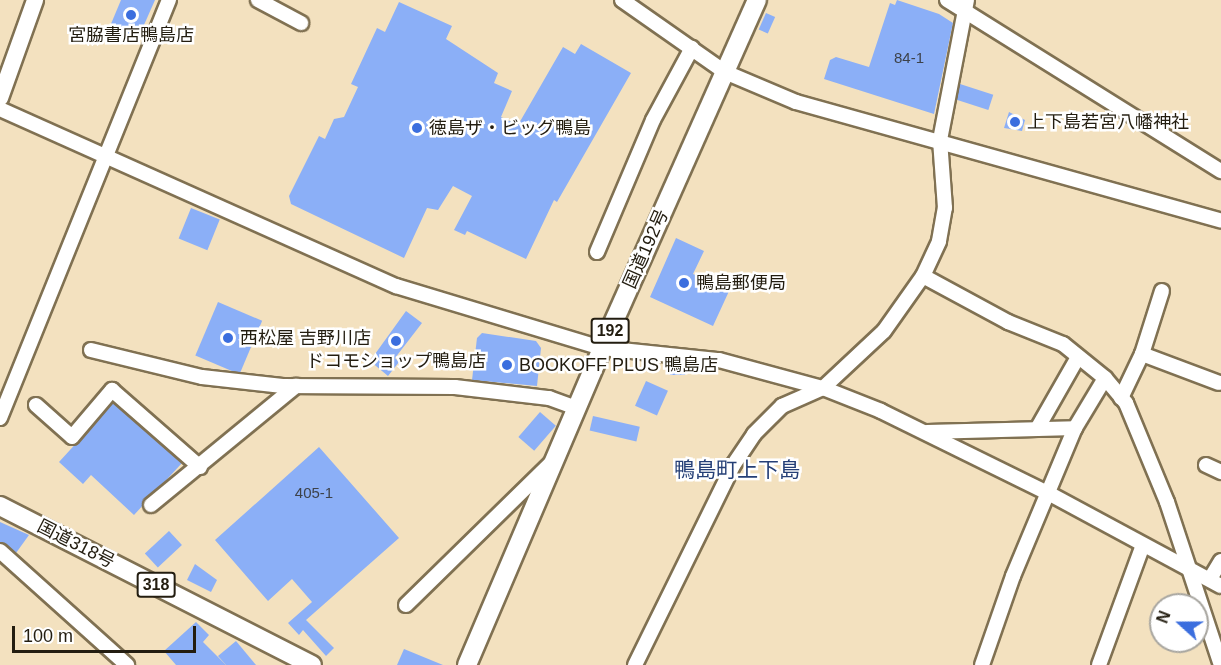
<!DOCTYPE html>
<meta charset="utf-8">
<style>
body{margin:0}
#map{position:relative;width:1221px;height:665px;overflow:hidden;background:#f3e1bf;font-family:Helvetica,"Noto Sans JP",sans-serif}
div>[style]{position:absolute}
.building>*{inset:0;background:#8baff7;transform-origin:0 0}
.roads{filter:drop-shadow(2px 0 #807152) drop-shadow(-2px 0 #807152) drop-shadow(0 2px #807152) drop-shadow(0 -2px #807152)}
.minor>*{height:14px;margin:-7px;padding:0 7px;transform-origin:7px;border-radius:7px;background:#fff}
.major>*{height:16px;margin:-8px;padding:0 8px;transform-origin:8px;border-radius:8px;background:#fff}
.highway>*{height:18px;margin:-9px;padding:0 9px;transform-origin:9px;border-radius:9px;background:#fff}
.dots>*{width:16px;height:16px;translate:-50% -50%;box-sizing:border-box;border:3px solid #fff;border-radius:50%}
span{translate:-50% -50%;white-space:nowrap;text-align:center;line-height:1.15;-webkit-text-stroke:5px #fff;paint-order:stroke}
.number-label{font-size:15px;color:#3d424a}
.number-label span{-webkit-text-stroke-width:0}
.shield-label span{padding:2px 4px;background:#fff;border:2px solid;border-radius:4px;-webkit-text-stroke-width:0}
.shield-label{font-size:16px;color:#231d10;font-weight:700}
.poi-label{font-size:18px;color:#231d10}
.left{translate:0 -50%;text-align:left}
.street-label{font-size:18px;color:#231d10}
.quarter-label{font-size:21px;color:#253f76}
.north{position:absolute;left:1149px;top:593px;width:60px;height:60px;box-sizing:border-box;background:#fff;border:2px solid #a7a59f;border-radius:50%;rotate:291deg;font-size:16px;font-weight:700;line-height:24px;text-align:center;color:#231d10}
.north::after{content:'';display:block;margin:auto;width:21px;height:27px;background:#3b6ede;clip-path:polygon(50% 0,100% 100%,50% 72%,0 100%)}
.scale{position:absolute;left:12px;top:626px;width:184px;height:27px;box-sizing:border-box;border:3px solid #231d10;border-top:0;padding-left:8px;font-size:18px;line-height:21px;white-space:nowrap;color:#231d10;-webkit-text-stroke:4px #fff;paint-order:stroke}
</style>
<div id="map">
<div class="building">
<div style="clip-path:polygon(121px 0,155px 0,136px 43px,108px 31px)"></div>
<div style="clip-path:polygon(897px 0,939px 14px,953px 23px,934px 114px,824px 79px,830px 60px,836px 57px,869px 67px,890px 3px,895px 5px)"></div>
<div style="clip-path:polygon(399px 2px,452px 26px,446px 39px,498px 73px,494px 83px,512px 91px,501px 117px,518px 125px,563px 47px,575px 54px,581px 44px,631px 73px,557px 202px,554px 200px,526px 259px,467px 231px,465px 235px,454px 230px,472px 196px,453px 186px,438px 210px,427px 208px,404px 258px,291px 204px,289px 196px,319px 136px,325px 139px,334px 119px,344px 117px,358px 87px,351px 84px,377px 28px,385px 32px)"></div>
<div style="left:766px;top:13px;width:10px;height:18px;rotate:24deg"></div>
<div style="left:960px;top:84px;width:35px;height:16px;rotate:18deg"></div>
<div style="clip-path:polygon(1009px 112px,1025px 120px,1022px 131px,1004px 128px)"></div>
<div style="left:191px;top:208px;width:31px;height:33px;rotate:22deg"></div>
<div style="clip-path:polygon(676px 238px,704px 251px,693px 274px,730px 289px,713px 326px,650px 297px)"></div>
<div style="left:218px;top:302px;width:48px;height:58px;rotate:23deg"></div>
<div style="clip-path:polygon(406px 311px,422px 323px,395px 358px,399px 362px,388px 376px,370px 361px)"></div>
<div style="clip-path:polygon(482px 333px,536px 341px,541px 348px,537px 386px,472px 380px,477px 338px)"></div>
<div style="clip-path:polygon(670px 364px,687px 366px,685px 375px,670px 375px)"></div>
<div style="left:646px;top:381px;width:24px;height:27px;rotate:24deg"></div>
<div style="clip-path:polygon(113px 403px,182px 463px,134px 515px,91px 475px,83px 484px,59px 462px)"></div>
<div style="left:540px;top:412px;width:21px;height:33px;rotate:41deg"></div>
<div style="left:593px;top:416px;width:48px;height:15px;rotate:13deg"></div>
<div style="clip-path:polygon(319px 447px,399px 538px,306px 620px,334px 648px,326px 656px,303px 630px,299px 635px,288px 623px,312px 602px,292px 579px,268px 601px,215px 540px)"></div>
<div style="clip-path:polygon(0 522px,29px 535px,16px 553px,0 542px)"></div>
<div style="left:169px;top:531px;width:19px;height:33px;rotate:47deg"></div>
<div style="clip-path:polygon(195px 564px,217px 580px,211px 592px,187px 580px)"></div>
<div style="clip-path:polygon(196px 622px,209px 635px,203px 642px,226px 665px,176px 665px,164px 651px)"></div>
<div style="clip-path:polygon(236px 641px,256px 665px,226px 665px,218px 656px)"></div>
<div style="clip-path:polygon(404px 649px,443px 665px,397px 665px)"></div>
</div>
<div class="roads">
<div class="minor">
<div style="left:258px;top:0;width:49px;rotate:28.1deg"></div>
<div style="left:622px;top:0;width:126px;rotate:35deg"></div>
<div style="left:725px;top:72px;width:77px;rotate:22.9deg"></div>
<div style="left:796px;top:102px;width:441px;rotate:15.6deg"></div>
<div style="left:947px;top:0;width:323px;rotate:32deg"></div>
<div style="left:0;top:109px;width:434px;rotate:24.1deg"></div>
<div style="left:396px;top:286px;width:215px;rotate:16.8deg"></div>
<div style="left:602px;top:348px;width:118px;rotate:5.9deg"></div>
<div style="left:719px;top:360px;width:108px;rotate:15.1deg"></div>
<div style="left:823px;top:388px;width:62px;rotate:21.6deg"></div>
<div style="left:881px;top:411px;width:186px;rotate:26.2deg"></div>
<div style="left:1048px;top:493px;width:196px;rotate:28.3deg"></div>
<div style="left:597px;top:252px;width:143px;rotate:-67deg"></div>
<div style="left:653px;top:120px;width:82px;rotate:-61.6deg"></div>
<div style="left:923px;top:276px;width:97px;rotate:28.4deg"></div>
<div style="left:1008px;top:322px;width:59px;rotate:21.8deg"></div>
<div style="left:1063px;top:344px;width:54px;rotate:39deg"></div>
<div style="left:1105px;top:378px;width:33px;rotate:50deg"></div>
<div style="left:1126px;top:403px;width:107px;rotate:67.5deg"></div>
<div style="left:1167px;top:502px;width:172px;rotate:71.7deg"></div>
<div style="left:91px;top:350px;width:114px;rotate:13.7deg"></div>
<div style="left:202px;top:377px;width:81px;rotate:6.4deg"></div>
<div style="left:282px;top:386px;width:173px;rotate:0.3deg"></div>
<div style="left:455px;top:387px;width:95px;rotate:6.7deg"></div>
<div style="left:549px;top:398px;width:30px;rotate:20deg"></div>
<div style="left:1142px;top:354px;width:82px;rotate:20.6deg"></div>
<div style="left:1121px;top:398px;width:49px;rotate:-64.5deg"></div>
<div style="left:1142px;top:354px;width:66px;rotate:-72.4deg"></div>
<div style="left:36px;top:405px;width:48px;rotate:41.6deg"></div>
<div style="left:72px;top:437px;width:62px;rotate:-49.6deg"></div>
<div style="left:112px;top:390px;width:117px;rotate:41.2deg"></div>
<div style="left:0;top:418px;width:451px;rotate:-68deg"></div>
<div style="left:1037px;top:429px;width:83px;rotate:-60.3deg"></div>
<div style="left:927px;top:432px;width:148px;rotate:-1.5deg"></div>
<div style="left:1206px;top:465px;width:17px;rotate:25deg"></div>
<div style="left:151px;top:505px;width:188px;rotate:-39.4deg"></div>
<div style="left:0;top:551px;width:171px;rotate:41.9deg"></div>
<div style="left:1210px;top:579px;width:21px;rotate:-59deg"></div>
<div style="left:406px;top:605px;width:202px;rotate:-44.4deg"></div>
<div style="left:635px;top:665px;width:224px;rotate:-63.8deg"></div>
<div style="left:734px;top:464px;width:36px;rotate:-56deg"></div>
<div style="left:754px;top:434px;width:40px;rotate:-45deg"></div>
<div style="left:782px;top:406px;width:45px;rotate:-23.7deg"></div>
<div style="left:823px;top:388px;width:83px;rotate:-43.1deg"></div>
<div style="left:884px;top:331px;width:67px;rotate:-54.7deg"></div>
<div style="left:923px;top:276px;width:38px;rotate:-65deg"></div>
<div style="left:939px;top:241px;width:34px;rotate:-80deg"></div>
<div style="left:945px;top:208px;width:68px;rotate:-94.2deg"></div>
<div style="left:940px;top:140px;width:143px;rotate:-79.1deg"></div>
<div style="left:982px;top:665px;width:94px;rotate:-70.8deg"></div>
<div style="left:1013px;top:576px;width:160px;rotate:-67.3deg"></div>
<div style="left:1075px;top:428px;width:58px;rotate:-59deg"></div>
<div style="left:1099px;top:665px;width:128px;rotate:-69.9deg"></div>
</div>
<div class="major">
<div style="left:0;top:98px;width:104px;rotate:-70.3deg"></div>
</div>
<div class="highway">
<div style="left:0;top:506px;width:350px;rotate:27deg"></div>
<div style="left:467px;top:665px;width:345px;rotate:-66.9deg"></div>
<div style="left:602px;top:348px;width:381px;rotate:-66deg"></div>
</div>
</div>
<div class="dots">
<div style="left:131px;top:15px;background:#3b6ede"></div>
<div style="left:1015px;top:122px;background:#3b6ede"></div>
<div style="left:417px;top:128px;background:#3b6ede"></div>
<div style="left:684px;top:283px;background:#3b6ede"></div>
<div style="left:228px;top:338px;background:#3b6ede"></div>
<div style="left:396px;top:341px;background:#3b6ede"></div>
<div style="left:507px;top:365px;background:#3b6ede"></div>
</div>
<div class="number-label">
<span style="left:909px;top:58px">84-1</span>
<span style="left:314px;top:493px">405-1</span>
</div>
<div class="shield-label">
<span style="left:610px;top:331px">192</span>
<span style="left:156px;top:585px">318</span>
</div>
<div class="poi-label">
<span style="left:131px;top:35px">宮脇書店鴨島店</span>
<span class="left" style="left:1027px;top:122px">上下島若宮八幡神社</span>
<span class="left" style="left:429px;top:128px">徳島ザ・ビッグ鴨島</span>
<span class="left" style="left:696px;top:283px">鴨島郵便局</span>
<span class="left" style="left:240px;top:338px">西松屋 吉野川店</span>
<span style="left:396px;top:361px">ドコモショップ鴨島店</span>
<span class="left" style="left:519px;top:365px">BOOKOFF PLUS 鴨島店</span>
</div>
<div class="street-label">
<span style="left:646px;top:249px;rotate:-66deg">国道192号</span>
<span style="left:76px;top:544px;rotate:27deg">国道318号</span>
</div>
<div class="quarter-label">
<span style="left:737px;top:470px">鴨島町上下島</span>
</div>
<div class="north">N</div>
<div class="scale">100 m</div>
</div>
